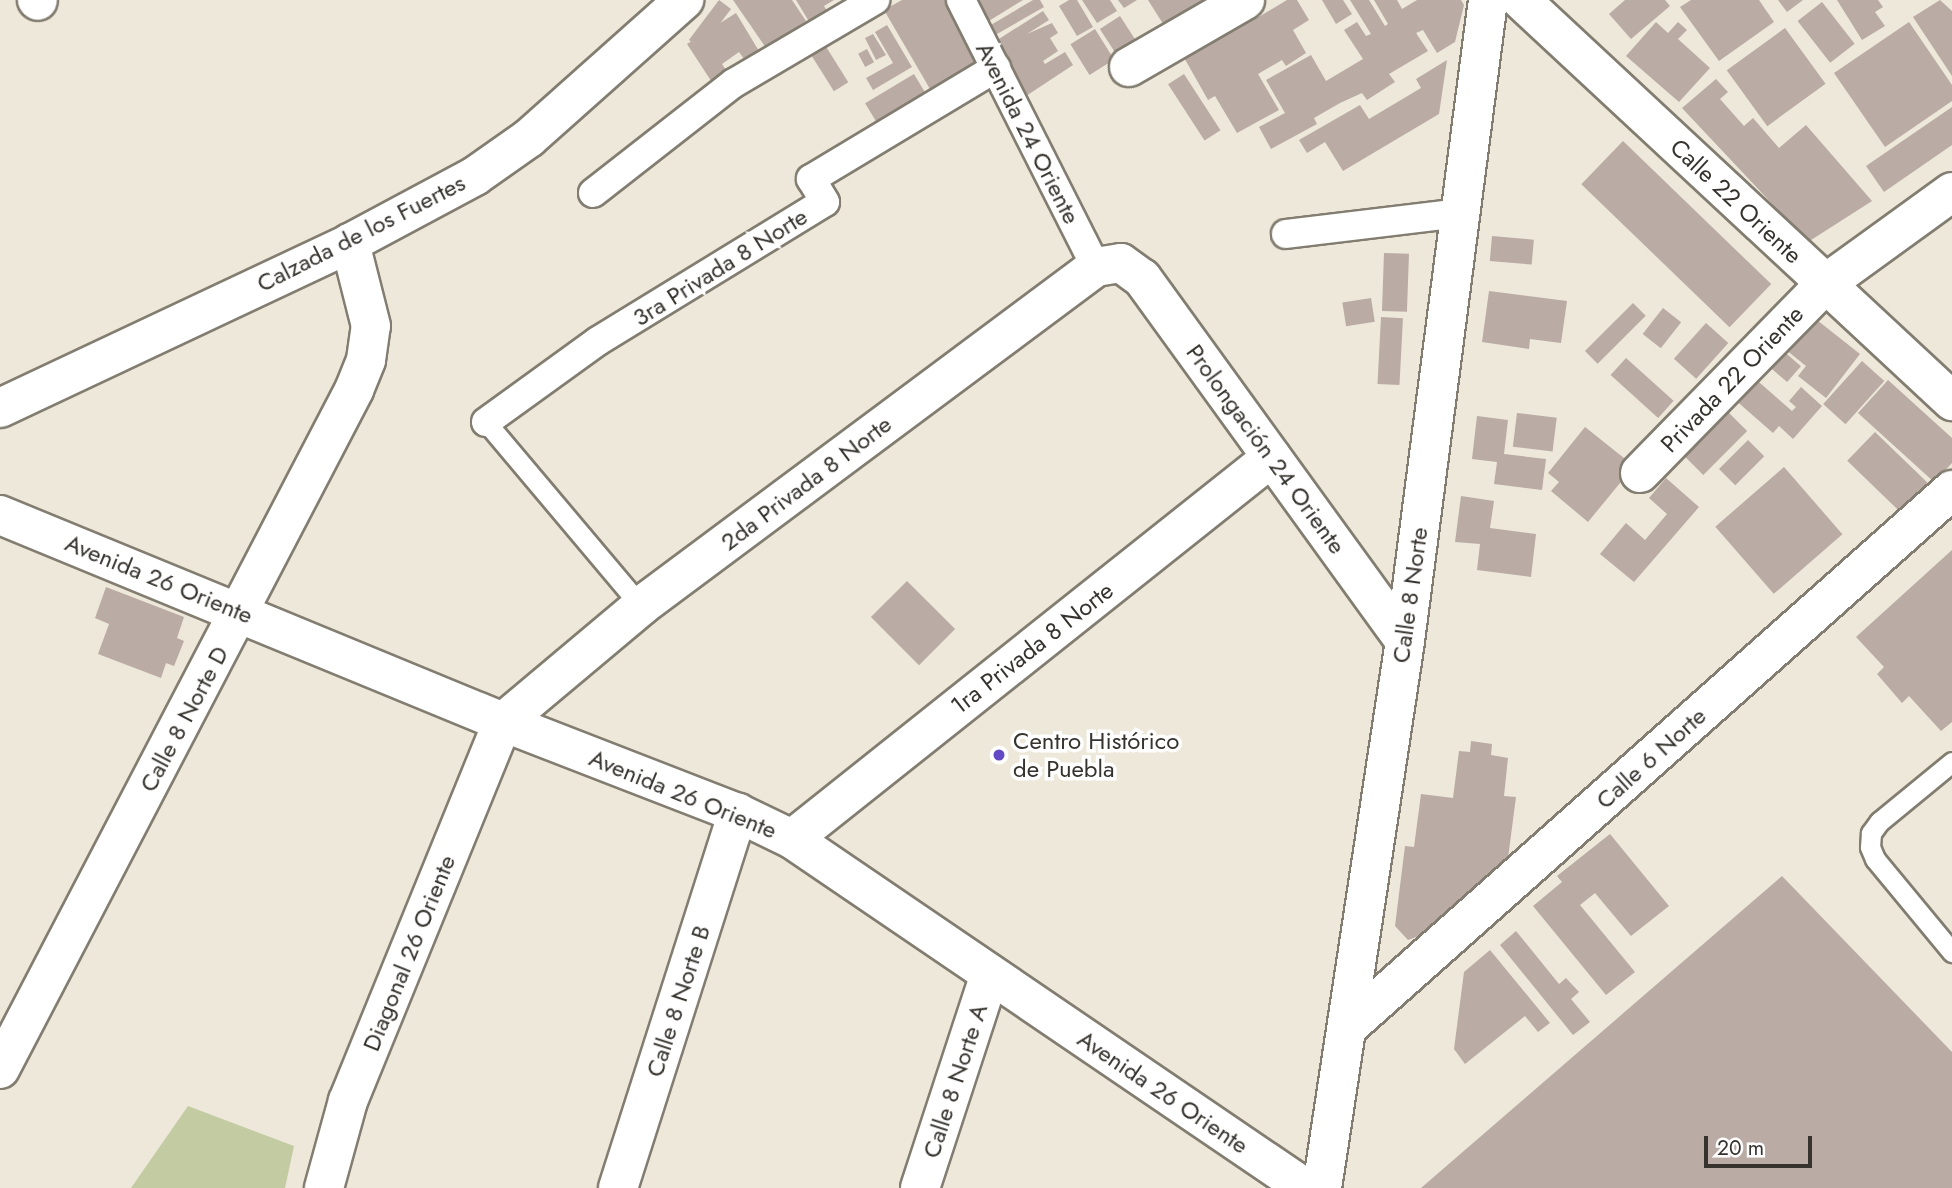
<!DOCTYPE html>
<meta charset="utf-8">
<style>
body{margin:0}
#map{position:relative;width:1952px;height:1188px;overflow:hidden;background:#ede8d9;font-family:Jost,sans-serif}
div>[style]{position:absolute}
.green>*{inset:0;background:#c2cba2}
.building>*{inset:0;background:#baaba4;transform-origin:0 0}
.roads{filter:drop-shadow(2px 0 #827d70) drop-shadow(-2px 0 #827d70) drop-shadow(0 2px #827d70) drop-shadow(0 -2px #827d70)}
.service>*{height:19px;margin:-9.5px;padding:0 9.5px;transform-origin:9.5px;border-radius:9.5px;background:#fff}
.pedestrian>*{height:28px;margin:-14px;padding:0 14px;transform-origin:14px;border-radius:14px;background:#fff}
.minor>*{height:38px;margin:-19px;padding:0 19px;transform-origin:19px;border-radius:19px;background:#fff}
.dots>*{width:19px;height:19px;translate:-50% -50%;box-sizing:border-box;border:4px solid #fff;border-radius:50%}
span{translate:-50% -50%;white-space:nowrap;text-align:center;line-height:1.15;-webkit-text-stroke:7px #fff;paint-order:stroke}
.street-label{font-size:24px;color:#36332e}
.poi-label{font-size:24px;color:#36332e}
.left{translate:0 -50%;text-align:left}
.scale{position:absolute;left:1704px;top:1136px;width:108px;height:32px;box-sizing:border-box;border:4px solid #36332e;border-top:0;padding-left:9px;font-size:21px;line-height:24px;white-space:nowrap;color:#36332e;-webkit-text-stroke:5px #fff;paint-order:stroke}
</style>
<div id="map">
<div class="green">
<div style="clip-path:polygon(188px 1106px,294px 1146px,285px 1188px,131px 1188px)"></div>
</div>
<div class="building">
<div style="left:719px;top:0;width:15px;height:50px;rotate:37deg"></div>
<div style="clip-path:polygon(733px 0,792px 0,806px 21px,766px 48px)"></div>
<div style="clip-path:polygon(796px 0,834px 0,824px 6px,834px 22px,816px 33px)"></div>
<div style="clip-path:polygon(902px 0,953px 0,986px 57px,930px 89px,884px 10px)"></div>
<div style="clip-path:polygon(969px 0,1023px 0,984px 24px)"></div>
<div style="clip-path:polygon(1033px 0,1040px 0,1044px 7px,990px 38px,984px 29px)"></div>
<div style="clip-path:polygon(1069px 0,1077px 0,1093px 27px,1077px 36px,1059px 6px)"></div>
<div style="clip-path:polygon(1082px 0,1110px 0,1117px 11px,1097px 23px)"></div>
<div style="clip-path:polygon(1118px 0,1137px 0,1124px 8px)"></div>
<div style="clip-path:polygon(1148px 0,1222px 0,1172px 38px)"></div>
<div style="clip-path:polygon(1287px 0,1297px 0,1309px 20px,1293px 30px,1306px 53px,1286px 66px,1282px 60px,1258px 74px,1279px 110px,1237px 133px,1215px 96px,1208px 100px,1182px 54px,1253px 11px,1257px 18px)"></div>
<div style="clip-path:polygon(1322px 0,1343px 0,1352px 14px,1336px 24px)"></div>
<div style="clip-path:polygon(1350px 0,1369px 0,1385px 26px,1388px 24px,1374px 0,1397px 0,1402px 9px,1417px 0,1461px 0,1464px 5px,1455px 42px,1437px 53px,1423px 30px,1416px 33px,1428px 51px,1389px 74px,1395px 82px,1367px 100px,1362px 93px,1340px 103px,1314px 118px,1317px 124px,1271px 149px,1259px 127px,1285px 113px,1266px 80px,1311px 55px,1326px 81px,1363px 59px,1344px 30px,1357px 22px,1366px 36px,1371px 34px)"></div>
<div style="clip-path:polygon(1625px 0,1665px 0,1670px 6px,1631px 39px,1609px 14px)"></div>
<div style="clip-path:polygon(1691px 0,1759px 0,1774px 22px,1719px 61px,1680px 7px)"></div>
<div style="clip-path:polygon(1778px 0,1803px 0,1787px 12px)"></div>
<div style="clip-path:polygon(1837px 0,1878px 0,1883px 7px,1875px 12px,1885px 26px,1862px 40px)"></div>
<div style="clip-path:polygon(1940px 0,1952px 11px,1952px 76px,1913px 17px)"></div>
<div style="left:1822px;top:2px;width:53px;height:31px;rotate:52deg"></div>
<div style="clip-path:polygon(1043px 11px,1049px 20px,1027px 34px,1052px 23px,1058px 33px,1050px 38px,1058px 51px,1043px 61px,1045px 64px,1065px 52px,1073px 65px,1023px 98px,991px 44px)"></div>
<div style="clip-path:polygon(736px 13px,762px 56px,748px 64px,739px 52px,722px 64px,733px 81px,719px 93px,687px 44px)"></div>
<div style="left:1120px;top:16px;width:30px;height:24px;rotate:57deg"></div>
<div style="clip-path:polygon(1656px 22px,1668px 33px,1678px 22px,1687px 30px,1678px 39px,1710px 68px,1679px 102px,1626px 56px)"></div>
<div style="clip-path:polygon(1909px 22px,1952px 85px,1952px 101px,1885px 147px,1834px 73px)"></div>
<div style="clip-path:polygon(887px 25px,912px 67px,873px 90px,866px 78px,893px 63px,875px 32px)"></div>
<div style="left:1785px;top:28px;width:69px;height:72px;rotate:54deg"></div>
<div style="left:1095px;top:29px;width:36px;height:29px;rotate:58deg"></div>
<div style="clip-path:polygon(873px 34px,886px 55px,876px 60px,865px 38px)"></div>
<div style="left:825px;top:45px;width:44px;height:17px;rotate:58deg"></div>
<div style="left:867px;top:49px;width:15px;height:10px;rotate:62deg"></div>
<div style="clip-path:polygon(1447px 60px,1439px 114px,1343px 171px,1325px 142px,1307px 153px,1299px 140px,1360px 105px,1369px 119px,1421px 88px,1416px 79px)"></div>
<div style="left:914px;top:74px;width:21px;height:57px;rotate:59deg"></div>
<div style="left:1184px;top:74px;width:67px;height:19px;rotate:57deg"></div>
<div style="clip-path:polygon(1716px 79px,1728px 92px,1720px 99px,1744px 126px,1753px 118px,1779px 148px,1806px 125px,1872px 201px,1808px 242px,1682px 108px)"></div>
<div style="clip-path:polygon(1952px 107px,1952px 145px,1884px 192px,1866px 166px)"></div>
<div style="left:1623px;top:141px;width:206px;height:60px;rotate:44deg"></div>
<div style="left:1492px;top:236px;width:42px;height:25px;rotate:5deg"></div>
<div style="left:1384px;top:253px;width:25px;height:58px;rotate:2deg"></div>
<div style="clip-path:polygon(1489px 291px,1567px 301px,1561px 343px,1530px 339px,1529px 349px,1482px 342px)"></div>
<div style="left:1371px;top:298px;width:24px;height:29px;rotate:81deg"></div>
<div style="left:1633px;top:303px;width:18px;height:68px;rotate:45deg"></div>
<div style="left:1663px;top:308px;width:23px;height:33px;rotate:38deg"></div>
<div style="clip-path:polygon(1803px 309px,1860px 354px,1826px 398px,1798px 376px,1806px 366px,1775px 341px)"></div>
<div style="left:1381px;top:317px;width:22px;height:67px;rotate:3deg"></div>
<div style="left:1706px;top:323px;width:30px;height:48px;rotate:42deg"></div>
<div style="left:1773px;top:342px;width:37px;height:21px;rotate:41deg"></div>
<div style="left:1626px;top:358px;width:64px;height:23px;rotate:42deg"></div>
<div style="left:1862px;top:361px;width:30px;height:58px;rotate:42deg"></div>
<div style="clip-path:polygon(1744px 369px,1792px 411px,1796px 407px,1789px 401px,1801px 387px,1822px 406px,1793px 439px,1779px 426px,1773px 433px,1725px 391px)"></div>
<div style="clip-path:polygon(1888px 380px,1952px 438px,1952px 463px,1934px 482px,1858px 413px)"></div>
<div style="left:1716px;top:400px;width:44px;height:62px;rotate:45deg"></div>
<div style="left:1517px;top:413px;width:40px;height:34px;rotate:7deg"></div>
<div style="clip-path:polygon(1477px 416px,1508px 420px,1504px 454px,1546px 459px,1542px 490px,1494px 484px,1497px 462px,1472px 459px)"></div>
<div style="clip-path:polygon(1585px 427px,1634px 466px,1588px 522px,1551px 491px,1559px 482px,1548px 473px)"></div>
<div style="left:1875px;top:432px;width:76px;height:40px;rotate:44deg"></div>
<div style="left:1748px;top:440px;width:23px;height:41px;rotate:45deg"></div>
<div style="left:1784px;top:467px;width:89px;height:91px;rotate:49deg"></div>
<div style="clip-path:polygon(1666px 478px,1699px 507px,1634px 582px,1600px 554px,1626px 523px,1645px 540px,1667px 514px,1649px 498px)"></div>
<div style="clip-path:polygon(1461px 496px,1494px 501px,1490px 528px,1536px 534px,1531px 577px,1477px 570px,1480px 544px,1455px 542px)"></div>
<div style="clip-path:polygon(1952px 550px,1952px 722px,1941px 731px,1909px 696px,1902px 703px,1877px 674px,1884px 667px,1856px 637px)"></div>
<div style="left:907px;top:581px;width:68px;height:51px;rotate:45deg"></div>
<div style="clip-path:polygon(106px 587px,184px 617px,177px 638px,184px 641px,174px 666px,166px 663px,161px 678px,98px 654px,109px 624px,95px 618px)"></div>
<div style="clip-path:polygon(1471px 741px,1492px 744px,1491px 755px,1508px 758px,1504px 796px,1516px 797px,1508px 858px,1419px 936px,1408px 940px,1395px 926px,1405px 846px,1414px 847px,1421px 794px,1453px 798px,1459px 751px,1470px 752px)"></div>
<div style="clip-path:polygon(1610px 834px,1669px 906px,1631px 936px,1595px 893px,1580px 905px,1635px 972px,1606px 995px,1533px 906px,1562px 882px,1557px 876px)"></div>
<div style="clip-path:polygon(1782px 876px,1952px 1052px,1952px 1188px,1421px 1188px)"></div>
<div style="clip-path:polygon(1516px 931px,1559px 984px,1566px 978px,1579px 992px,1571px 999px,1590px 1022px,1573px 1035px,1500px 945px)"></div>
<div style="clip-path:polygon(1490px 950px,1550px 1023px,1538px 1032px,1525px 1016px,1465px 1064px,1454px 1049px,1464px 972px)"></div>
</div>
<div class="roads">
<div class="service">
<div style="left:486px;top:422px;width:241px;rotate:49.9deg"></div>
<div style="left:1952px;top:762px;width:94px;rotate:140.6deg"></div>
<div style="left:1879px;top:822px;width:14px;rotate:126deg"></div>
<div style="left:1871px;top:833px;width:14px;rotate:94deg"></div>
<div style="left:1870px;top:847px;width:13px;rotate:67deg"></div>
<div style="left:1875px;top:859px;width:121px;rotate:50.4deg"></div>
</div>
<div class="pedestrian">
<div style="left:961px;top:0;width:299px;rotate:63.2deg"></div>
<div style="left:593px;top:193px;width:179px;rotate:-38deg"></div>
<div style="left:734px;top:83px;width:164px;rotate:-30.5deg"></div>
<div style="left:1286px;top:234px;width:175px;rotate:-6.9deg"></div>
<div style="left:486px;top:422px;width:138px;rotate:-35.9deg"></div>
<div style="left:598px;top:341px;width:266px;rotate:-31.5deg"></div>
<div style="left:825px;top:202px;width:27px;rotate:-121deg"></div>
<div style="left:811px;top:179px;width:216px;rotate:-31deg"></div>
</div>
<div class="minor">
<div style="left:37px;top:0;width:1px;rotate:45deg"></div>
<div style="left:1521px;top:0;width:589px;rotate:42.93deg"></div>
<div style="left:1129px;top:67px;width:134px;rotate:-30deg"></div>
<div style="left:0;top:408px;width:387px;rotate:-25.2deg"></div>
<div style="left:350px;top:243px;width:142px;rotate:-28.2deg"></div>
<div style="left:475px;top:176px;width:66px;rotate:-35.1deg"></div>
<div style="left:529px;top:138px;width:208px;rotate:-41.7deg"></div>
<div style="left:1640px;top:473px;width:264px;rotate:-45.6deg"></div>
<div style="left:1825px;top:284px;width:157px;rotate:-35.9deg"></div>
<div style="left:0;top:515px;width:544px;rotate:22.37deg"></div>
<div style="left:503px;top:722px;width:252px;rotate:21.2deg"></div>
<div style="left:738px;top:813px;width:60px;rotate:25.7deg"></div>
<div style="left:792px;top:839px;width:620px;rotate:34.23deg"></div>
<div style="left:792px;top:839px;width:613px;rotate:-38.51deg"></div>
<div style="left:1349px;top:1026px;width:807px;rotate:-41.63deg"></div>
<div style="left:0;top:1069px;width:766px;rotate:-62.46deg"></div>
<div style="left:354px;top:390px;width:32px;rotate:-68deg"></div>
<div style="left:366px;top:360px;width:34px;rotate:-82deg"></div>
<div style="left:371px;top:326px;width:86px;rotate:-104.2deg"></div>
<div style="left:324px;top:1188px;width:90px;rotate:-74.6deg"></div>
<div style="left:348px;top:1101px;width:409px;rotate:-67.8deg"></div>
<div style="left:503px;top:722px;width:180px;rotate:-40deg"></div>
<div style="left:641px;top:606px;width:567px;rotate:-36.69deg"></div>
<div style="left:1096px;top:267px;width:25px;rotate:-9deg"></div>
<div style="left:1121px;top:263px;width:26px;rotate:36deg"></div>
<div style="left:1142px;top:278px;width:448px;rotate:54.1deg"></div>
<div style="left:618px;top:1188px;width:394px;rotate:-72.3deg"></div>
<div style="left:920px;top:1188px;width:225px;rotate:-71.9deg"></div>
<div style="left:1322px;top:1188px;width:553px;rotate:-81.37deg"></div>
<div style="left:1405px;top:641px;width:646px;rotate:-82.62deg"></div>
</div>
</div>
<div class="dots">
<div style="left:999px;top:755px;background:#614ac3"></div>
</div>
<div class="street-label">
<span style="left:1028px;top:133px;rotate:63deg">Avenida 24 Oriente</span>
<span style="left:1736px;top:201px;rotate:43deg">Calle 22 Oriente</span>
<span style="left:361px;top:233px;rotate:-27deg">Calzada de los Fuertes</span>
<span style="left:720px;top:267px;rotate:-32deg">3ra Privada 8 Norte</span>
<span style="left:1732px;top:379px;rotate:-46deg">Privada 22 Oriente</span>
<span style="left:1266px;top:449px;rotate:54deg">Prolongación 24 Oriente</span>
<span style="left:806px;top:483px;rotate:-37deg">2da Privada 8 Norte</span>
<span style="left:159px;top:579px;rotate:22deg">Avenida 26 Oriente</span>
<span style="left:1410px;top:595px;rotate:-82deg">Calle 8 Norte</span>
<span style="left:1032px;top:648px;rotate:-38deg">1ra Privada 8 Norte</span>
<span style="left:184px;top:719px;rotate:-62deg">Calle 8 Norte D</span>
<span style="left:1651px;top:758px;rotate:-42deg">Calle 6 Norte</span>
<span style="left:683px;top:794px;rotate:22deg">Avenida 26 Oriente</span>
<span style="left:409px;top:953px;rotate:-68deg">Diagonal 26 Oriente</span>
<span style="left:678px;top:1001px;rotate:-72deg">Calle 8 Norte B</span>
<span style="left:955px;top:1081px;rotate:-72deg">Calle 8 Norte A</span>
<span style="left:1163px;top:1092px;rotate:34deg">Avenida 26 Oriente</span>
</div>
<div class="poi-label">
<span class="left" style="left:1013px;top:755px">Centro Histórico<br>de Puebla</span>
</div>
<div class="scale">20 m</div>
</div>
